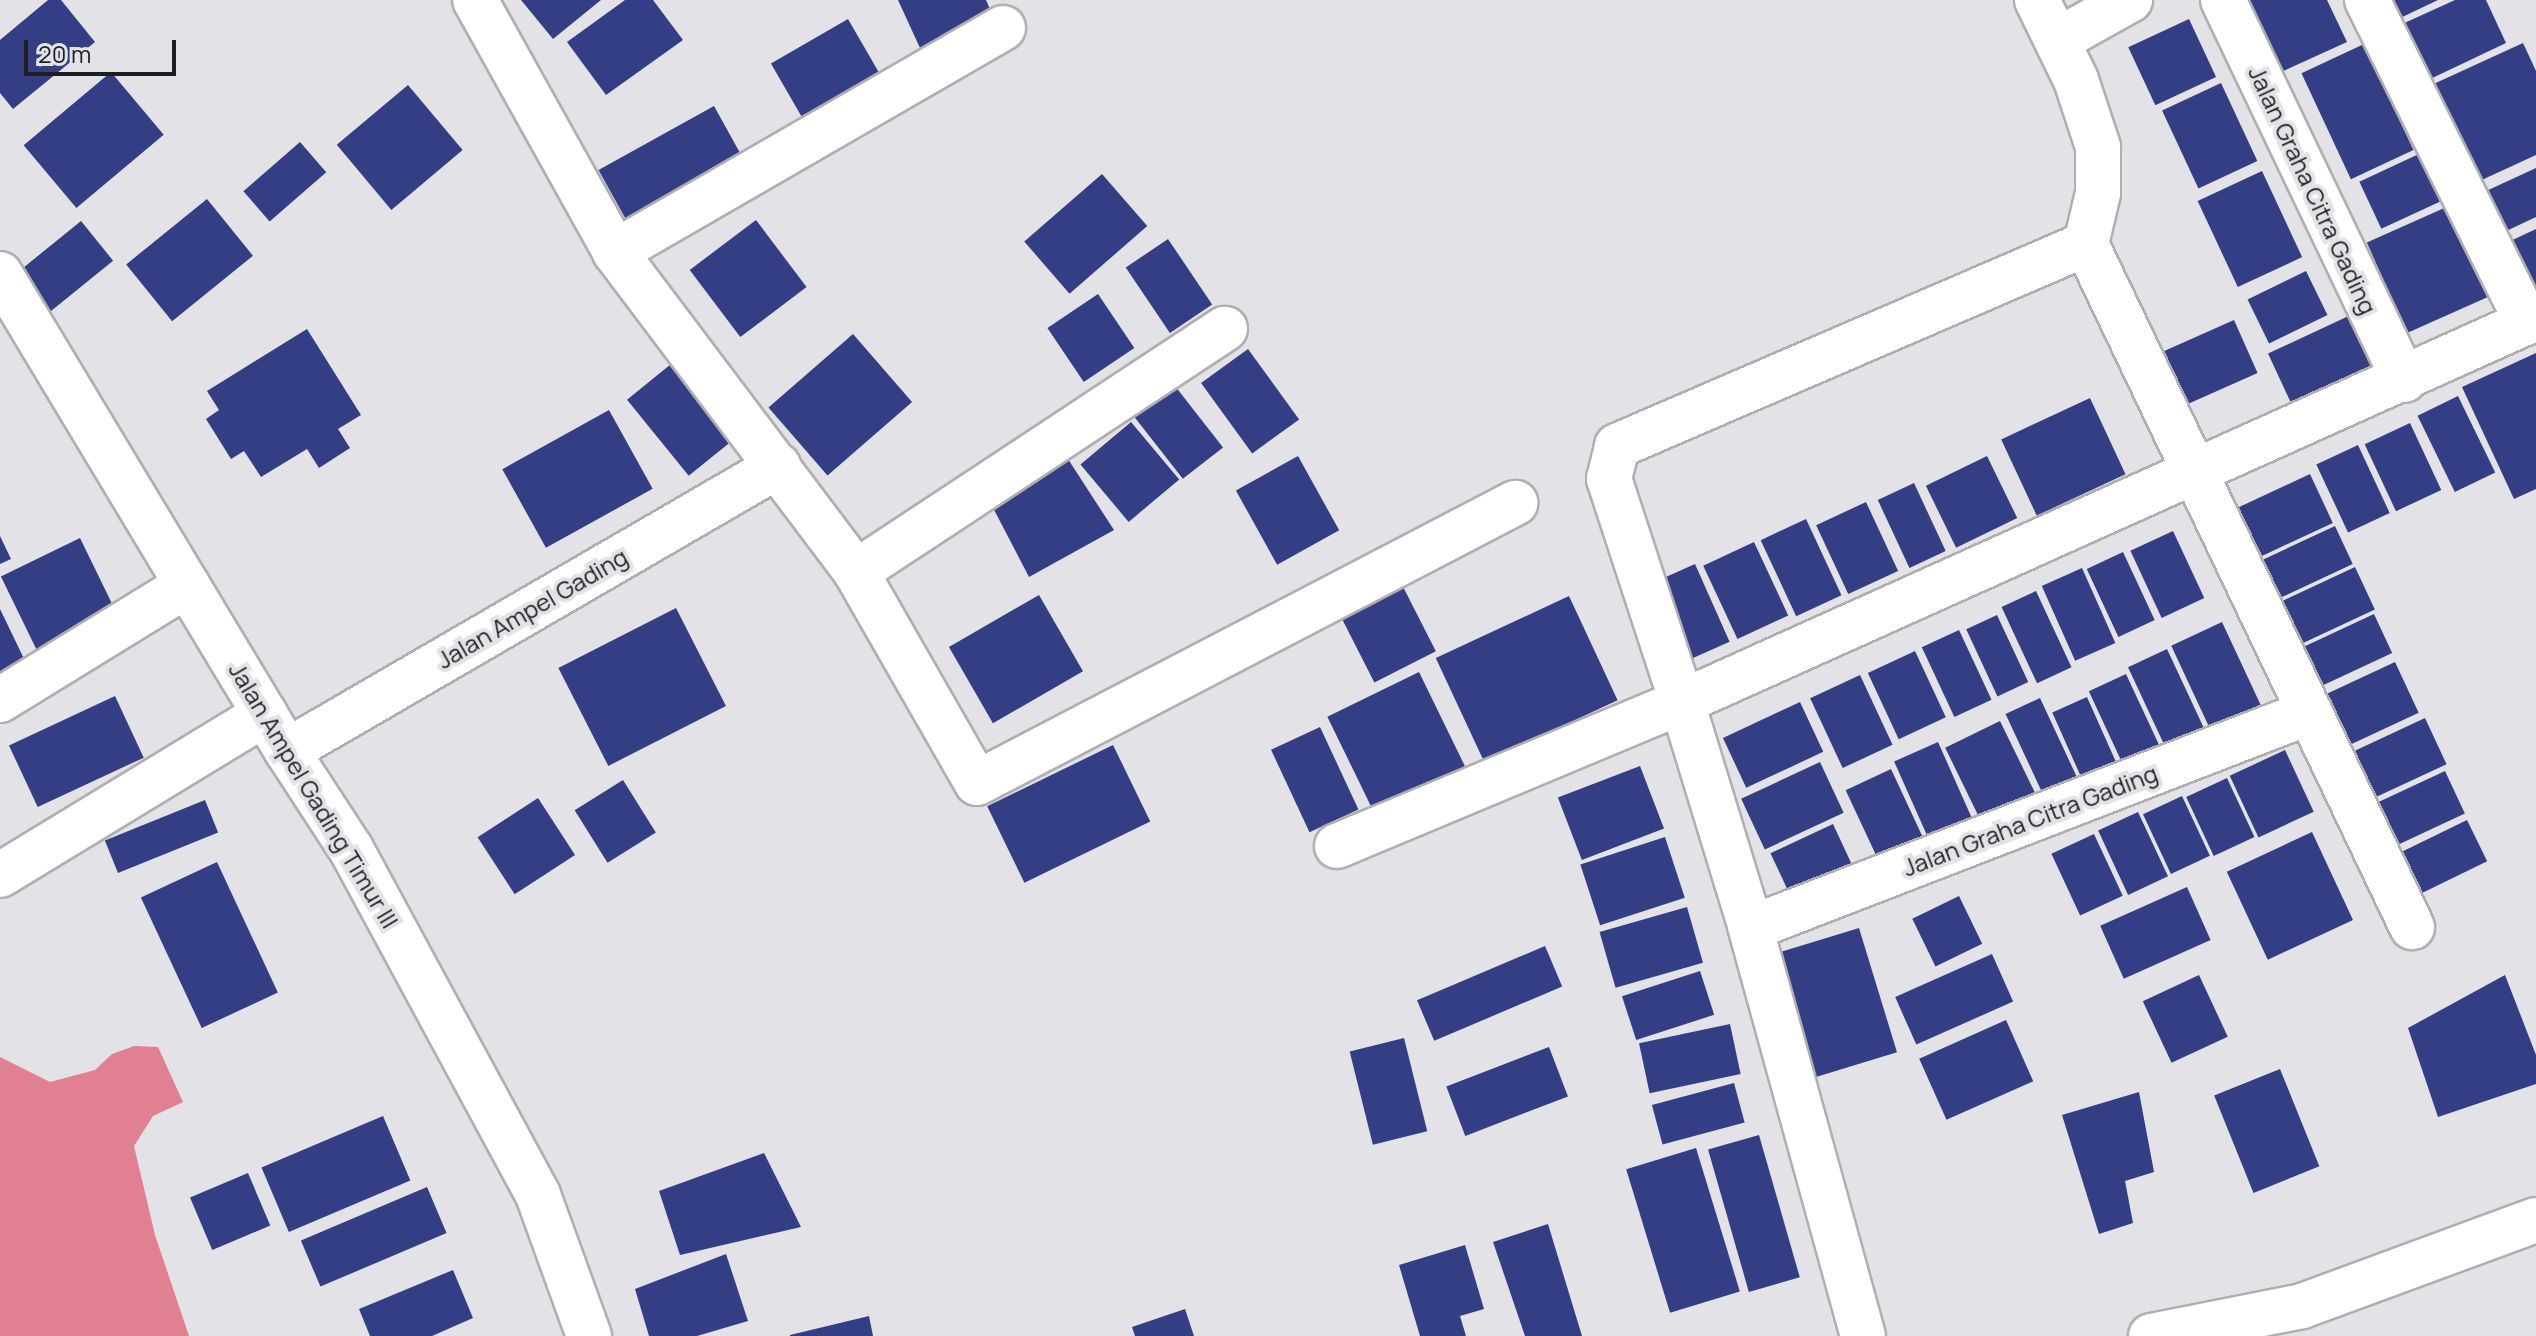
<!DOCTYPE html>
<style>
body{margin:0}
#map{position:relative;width:2536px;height:1336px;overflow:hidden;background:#e3e2e6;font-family:Manrope,sans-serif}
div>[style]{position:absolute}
.forest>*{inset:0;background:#e08090}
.building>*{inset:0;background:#333e85;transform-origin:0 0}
.roads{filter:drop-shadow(2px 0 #afaeb1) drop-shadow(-2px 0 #afaeb1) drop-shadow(0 2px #afaeb1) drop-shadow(0 -2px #afaeb1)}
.minor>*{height:44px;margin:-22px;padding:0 22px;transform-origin:22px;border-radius:22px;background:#fff}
.secondary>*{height:44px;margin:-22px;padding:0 22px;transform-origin:22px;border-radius:22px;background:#fff}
span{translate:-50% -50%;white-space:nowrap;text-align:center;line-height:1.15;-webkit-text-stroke:8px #e3e2e6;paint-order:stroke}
.street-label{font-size:24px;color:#1f1e20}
.scale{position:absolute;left:24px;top:40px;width:152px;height:36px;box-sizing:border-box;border:4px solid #1f1e20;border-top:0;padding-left:10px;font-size:24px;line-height:28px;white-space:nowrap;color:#1f1e20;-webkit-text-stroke:6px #e3e2e6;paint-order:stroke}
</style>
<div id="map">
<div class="forest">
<div style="clip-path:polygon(134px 1046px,158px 1047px,183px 1102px,153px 1116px,134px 1146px,155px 1235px,189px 1336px,0 1336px,0 1057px,50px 1082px,95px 1070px,112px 1054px)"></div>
</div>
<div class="building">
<div style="clip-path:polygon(48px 0,61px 0,95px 42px,13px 109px,0 93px,0 40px)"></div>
<div style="clip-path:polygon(521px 0,601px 0,553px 39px)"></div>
<div style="clip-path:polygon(625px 0,653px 0,683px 40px,606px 95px,567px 42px)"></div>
<div style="clip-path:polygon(898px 0,986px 0,993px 16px,920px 48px)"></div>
<div style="clip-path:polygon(2244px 0,2327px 0,2347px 42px,2279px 73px)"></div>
<div style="clip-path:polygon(2386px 0,2438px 0,2396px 20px)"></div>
<div style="clip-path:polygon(2455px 0,2486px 0,2506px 43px,2426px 81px,2400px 25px)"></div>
<div style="left:848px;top:19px;width:78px;height:89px;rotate:60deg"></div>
<div style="left:2189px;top:19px;width:64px;height:67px;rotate:65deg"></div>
<div style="clip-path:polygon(2523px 43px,2536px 71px,2536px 155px,2473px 184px,2427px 87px)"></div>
<div style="left:2364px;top:44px;width:117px;height:69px;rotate:65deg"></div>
<div style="left:111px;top:72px;width:82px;height:114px;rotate:50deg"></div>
<div style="left:2221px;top:83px;width:86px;height:65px;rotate:65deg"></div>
<div style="left:408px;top:85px;width:85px;height:93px;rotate:50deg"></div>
<div style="left:714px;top:106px;width:68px;height:132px;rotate:61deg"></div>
<div style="left:300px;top:142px;width:40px;height:75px;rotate:49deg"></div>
<div style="left:2421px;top:153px;width:52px;height:68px;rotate:65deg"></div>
<div style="clip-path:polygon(2536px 168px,2536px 217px,2502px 233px,2484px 192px)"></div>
<div style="left:2262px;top:171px;width:95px;height:71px;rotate:65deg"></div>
<div style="left:1102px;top:174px;width:69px;height:103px;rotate:49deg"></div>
<div style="left:207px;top:199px;width:73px;height:104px;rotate:51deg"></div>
<div style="left:2460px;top:201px;width:99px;height:102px;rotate:66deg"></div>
<div style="left:756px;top:220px;width:84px;height:83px;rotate:53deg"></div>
<div style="left:81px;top:221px;width:51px;height:85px;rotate:51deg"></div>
<div style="clip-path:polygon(2536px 229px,2536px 288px,2526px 292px,2504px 244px)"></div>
<div style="left:1168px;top:239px;width:79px;height:51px;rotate:56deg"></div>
<div style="left:2306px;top:271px;width:49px;height:65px;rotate:64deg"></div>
<div style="left:1098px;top:294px;width:65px;height:61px;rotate:56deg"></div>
<div style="left:2355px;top:313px;width:59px;height:96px;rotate:65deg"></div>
<div style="left:2234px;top:320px;width:58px;height:85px;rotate:66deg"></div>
<div style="clip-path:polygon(307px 329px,361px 415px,338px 429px,350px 448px,319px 468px,307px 449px,261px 477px,244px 451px,231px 459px,206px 419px,219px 410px,207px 391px)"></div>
<div style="left:853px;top:334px;width:90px;height:112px;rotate:49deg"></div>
<div style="left:1248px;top:349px;width:87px;height:58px;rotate:54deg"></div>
<div style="clip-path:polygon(2536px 353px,2536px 489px,2514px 499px,2462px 387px)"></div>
<div style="left:676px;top:360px;width:98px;height:63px;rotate:51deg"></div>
<div style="left:1175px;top:386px;width:78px;height:51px;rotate:52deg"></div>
<div style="left:2458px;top:396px;width:85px;height:45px;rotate:64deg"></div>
<div style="left:2090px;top:398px;width:84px;height:98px;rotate:65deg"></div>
<div style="left:609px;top:410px;width:90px;height:122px;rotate:61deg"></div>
<div style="left:1131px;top:422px;width:75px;height:66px;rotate:50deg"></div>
<div style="left:2410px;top:423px;width:74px;height:50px;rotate:65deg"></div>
<div style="left:2358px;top:445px;width:75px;height:46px;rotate:65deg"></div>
<div style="clip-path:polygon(1066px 456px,1114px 530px,1029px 577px,991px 504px)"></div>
<div style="left:1298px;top:456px;width:85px;height:71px;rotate:61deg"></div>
<div style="left:1987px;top:456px;width:69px;height:68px;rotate:64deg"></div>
<div style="left:2310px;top:474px;width:54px;height:90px;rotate:65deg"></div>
<div style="left:1914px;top:483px;width:75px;height:40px;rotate:65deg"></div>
<div style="left:1866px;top:502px;width:76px;height:55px;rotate:65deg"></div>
<div style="left:1806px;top:519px;width:84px;height:50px;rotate:65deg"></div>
<div style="left:2335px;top:526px;width:42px;height:88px;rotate:65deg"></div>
<div style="left:2173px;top:531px;width:74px;height:47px;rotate:65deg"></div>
<div style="clip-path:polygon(0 536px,11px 559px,0 564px)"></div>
<div style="left:80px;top:538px;width:92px;height:88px;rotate:64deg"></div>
<div style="left:1754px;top:542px;width:81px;height:56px;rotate:65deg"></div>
<div style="left:2123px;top:552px;width:75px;height:40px;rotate:65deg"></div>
<div style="left:1695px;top:564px;width:85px;height:51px;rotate:66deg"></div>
<div style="left:2355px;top:567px;width:47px;height:98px;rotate:65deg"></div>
<div style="left:2082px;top:568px;width:82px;height:44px;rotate:66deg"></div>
<div style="left:1395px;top:571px;width:90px;height:69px;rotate:63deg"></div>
<div style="left:2036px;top:591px;width:84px;height:38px;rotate:65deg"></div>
<div style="left:1039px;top:595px;width:88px;height:104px;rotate:60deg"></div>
<div style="left:1569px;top:596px;width:115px;height:147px;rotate:65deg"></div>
<div style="left:676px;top:608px;width:110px;height:132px;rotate:63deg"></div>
<div style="clip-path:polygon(0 609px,28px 667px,0 679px)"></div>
<div style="left:2374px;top:614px;width:43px;height:94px;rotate:65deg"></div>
<div style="left:1997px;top:615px;width:74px;height:34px;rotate:65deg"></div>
<div style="left:2222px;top:622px;width:91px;height:56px;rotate:65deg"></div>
<div style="left:1959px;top:630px;width:77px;height:41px;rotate:65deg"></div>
<div style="left:2167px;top:649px;width:93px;height:43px;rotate:65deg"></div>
<div style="left:1915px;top:651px;width:73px;height:52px;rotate:65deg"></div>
<div style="left:2395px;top:662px;width:56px;height:97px;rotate:65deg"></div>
<div style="left:1419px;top:672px;width:109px;height:102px;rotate:64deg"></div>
<div style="left:2126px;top:674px;width:91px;height:41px;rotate:65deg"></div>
<div style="left:1860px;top:675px;width:77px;height:55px;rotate:65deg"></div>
<div style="left:115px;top:696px;width:68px;height:117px;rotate:65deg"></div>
<div style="left:2087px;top:697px;width:82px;height:38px;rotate:66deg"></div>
<div style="left:2040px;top:698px;width:102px;height:38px;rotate:65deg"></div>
<div style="left:1800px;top:702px;width:55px;height:85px;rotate:65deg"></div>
<div style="left:2425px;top:718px;width:51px;height:95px;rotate:65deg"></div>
<div style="left:2000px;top:721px;width:99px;height:61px;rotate:64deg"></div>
<div style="left:1320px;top:727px;width:91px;height:54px;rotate:65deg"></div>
<div style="left:1938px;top:742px;width:99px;height:48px;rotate:66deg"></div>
<div style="left:1113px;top:745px;width:85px;height:140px;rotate:64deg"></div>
<div style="left:2285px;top:750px;width:68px;height:61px;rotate:65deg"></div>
<div style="left:1820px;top:762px;width:56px;height:87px;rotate:65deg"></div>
<div style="left:1640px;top:766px;width:67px;height:88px;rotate:69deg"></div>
<div style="left:1891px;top:769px;width:94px;height:50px;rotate:65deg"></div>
<div style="left:2445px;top:771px;width:47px;height:94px;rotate:65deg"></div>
<div style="left:2227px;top:778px;width:65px;height:45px;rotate:65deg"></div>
<div style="left:623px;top:780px;width:62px;height:57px;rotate:58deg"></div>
<div style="left:2182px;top:796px;width:66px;height:43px;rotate:65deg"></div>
<div style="left:538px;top:798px;width:68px;height:72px;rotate:57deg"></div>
<div style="left:205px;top:800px;width:35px;height:108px;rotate:68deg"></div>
<div style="left:2138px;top:812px;width:71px;height:44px;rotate:65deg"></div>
<div style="left:2467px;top:820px;width:46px;height:89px;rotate:64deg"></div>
<div style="left:1833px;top:824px;width:54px;height:69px;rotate:65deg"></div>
<div style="left:2312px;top:832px;width:97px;height:94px;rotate:65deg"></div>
<div style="left:2094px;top:834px;width:68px;height:47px;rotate:65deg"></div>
<div style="left:1665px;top:837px;width:64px;height:89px;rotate:72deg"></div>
<div style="left:217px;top:862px;width:144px;height:84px;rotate:65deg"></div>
<div style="left:2187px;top:887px;width:58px;height:95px;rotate:66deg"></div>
<div style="left:1959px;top:896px;width:53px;height:52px;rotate:64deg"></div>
<div style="left:1687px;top:907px;width:58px;height:91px;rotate:74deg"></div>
<div style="left:1859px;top:928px;width:130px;height:89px;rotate:73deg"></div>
<div style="left:1545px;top:946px;width:44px;height:139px;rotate:67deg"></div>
<div style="left:1992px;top:954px;width:52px;height:106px;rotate:66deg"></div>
<div style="left:1700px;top:971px;width:46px;height:82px;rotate:72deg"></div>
<div style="left:2199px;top:975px;width:68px;height:62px;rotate:65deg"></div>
<div style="clip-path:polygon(2505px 975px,2536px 1055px,2536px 1084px,2438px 1117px,2408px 1028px)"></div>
<div style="left:2006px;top:1020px;width:67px;height:95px;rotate:66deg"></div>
<div style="left:1730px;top:1024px;width:51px;height:93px;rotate:78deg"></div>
<div style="left:1404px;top:1038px;width:96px;height:56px;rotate:76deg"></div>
<div style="left:1549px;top:1047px;width:53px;height:110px;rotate:69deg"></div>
<div style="left:2280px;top:1069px;width:105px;height:71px;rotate:68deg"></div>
<div style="left:1734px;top:1083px;width:41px;height:85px;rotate:75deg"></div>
<div style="clip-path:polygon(2139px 1092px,2154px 1172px,2125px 1181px,2133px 1223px,2099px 1234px,2062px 1115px)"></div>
<div style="left:383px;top:1116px;width:70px;height:132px;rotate:67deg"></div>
<div style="left:1759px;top:1135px;width:148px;height:53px;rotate:74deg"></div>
<div style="left:1696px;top:1148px;width:150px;height:73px;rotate:73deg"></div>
<div style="clip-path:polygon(764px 1153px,801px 1227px,680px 1255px,659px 1191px)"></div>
<div style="left:248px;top:1173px;width:57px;height:63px;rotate:67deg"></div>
<div style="left:427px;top:1187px;width:50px;height:137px;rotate:67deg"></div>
<div style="clip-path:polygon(1548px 1224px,1582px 1336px,1525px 1336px,1493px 1242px)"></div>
<div style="clip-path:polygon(1465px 1245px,1484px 1309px,1460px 1316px,1466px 1336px,1420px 1336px,1399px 1265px)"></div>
<div style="clip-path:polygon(726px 1254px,748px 1321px,697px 1336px,649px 1336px,635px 1289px)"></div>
<div style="clip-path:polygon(453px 1270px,473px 1318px,432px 1336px,370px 1336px,359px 1309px)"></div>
<div style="clip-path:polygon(1185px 1309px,1194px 1336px,1135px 1336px,1132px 1327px)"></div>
<div style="clip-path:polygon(869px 1316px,873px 1336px,790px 1336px,790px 1335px)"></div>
</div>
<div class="roads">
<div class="minor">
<div style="left:475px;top:0;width:288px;rotate:60.9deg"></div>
<div style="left:615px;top:252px;width:401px;rotate:53deg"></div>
<div style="left:856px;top:572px;width:243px;rotate:60.2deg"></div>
<div style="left:977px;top:783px;width:607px;rotate:-27.49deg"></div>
<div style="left:2037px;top:0;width:89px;rotate:64deg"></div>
<div style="left:2076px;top:80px;width:71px;rotate:71.8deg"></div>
<div style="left:2098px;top:147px;width:46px;rotate:90deg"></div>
<div style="left:2098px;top:193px;width:52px;rotate:103.2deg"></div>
<div style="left:2223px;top:0;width:421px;rotate:64.5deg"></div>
<div style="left:2367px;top:0;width:360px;rotate:63.6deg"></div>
<div style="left:2076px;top:30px;width:62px;rotate:-29.1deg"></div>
<div style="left:2086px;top:244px;width:757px;rotate:64.48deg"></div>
<div style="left:615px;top:252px;width:448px;rotate:-30deg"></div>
<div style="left:0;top:274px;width:557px;rotate:58.97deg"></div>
<div style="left:287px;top:751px;width:117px;rotate:56.9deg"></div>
<div style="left:351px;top:849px;width:393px;rotate:61.6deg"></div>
<div style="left:538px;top:1195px;width:150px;rotate:70.1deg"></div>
<div style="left:856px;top:572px;width:442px;rotate:-33.4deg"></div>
<div style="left:0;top:700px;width:220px;rotate:-31.6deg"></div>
<div style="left:287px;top:751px;width:568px;rotate:-30.13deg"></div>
<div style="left:1337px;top:846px;width:374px;rotate:-22.7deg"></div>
<div style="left:1682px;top:702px;width:235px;rotate:-108.1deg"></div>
<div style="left:1609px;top:479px;width:34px;rotate:-76deg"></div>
<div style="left:1617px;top:446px;width:511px;rotate:-23.3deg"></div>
<div style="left:0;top:875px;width:310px;rotate:-31.3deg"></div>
<div style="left:1751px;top:928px;width:599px;rotate:-21.13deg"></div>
<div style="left:1863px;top:1336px;width:423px;rotate:-105.4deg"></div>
<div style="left:1751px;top:928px;width:236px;rotate:-107deg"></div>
<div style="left:1682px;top:702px;width:936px;rotate:-24.21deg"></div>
</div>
<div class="secondary">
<div style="left:2151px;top:1336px;width:154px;rotate:-11.2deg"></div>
<div style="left:2302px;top:1306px;width:249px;rotate:-20.2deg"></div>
</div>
</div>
<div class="street-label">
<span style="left:2313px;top:190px;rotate:65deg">Jalan Graha Citra Gading</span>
<span style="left:532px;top:608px;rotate:-30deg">Jalan Ampel Gading</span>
<span style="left:314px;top:795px;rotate:59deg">Jalan Ampel Gading Timur III</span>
<span style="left:2030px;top:820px;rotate:-21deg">Jalan Graha Citra Gading</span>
</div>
<div class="scale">20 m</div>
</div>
